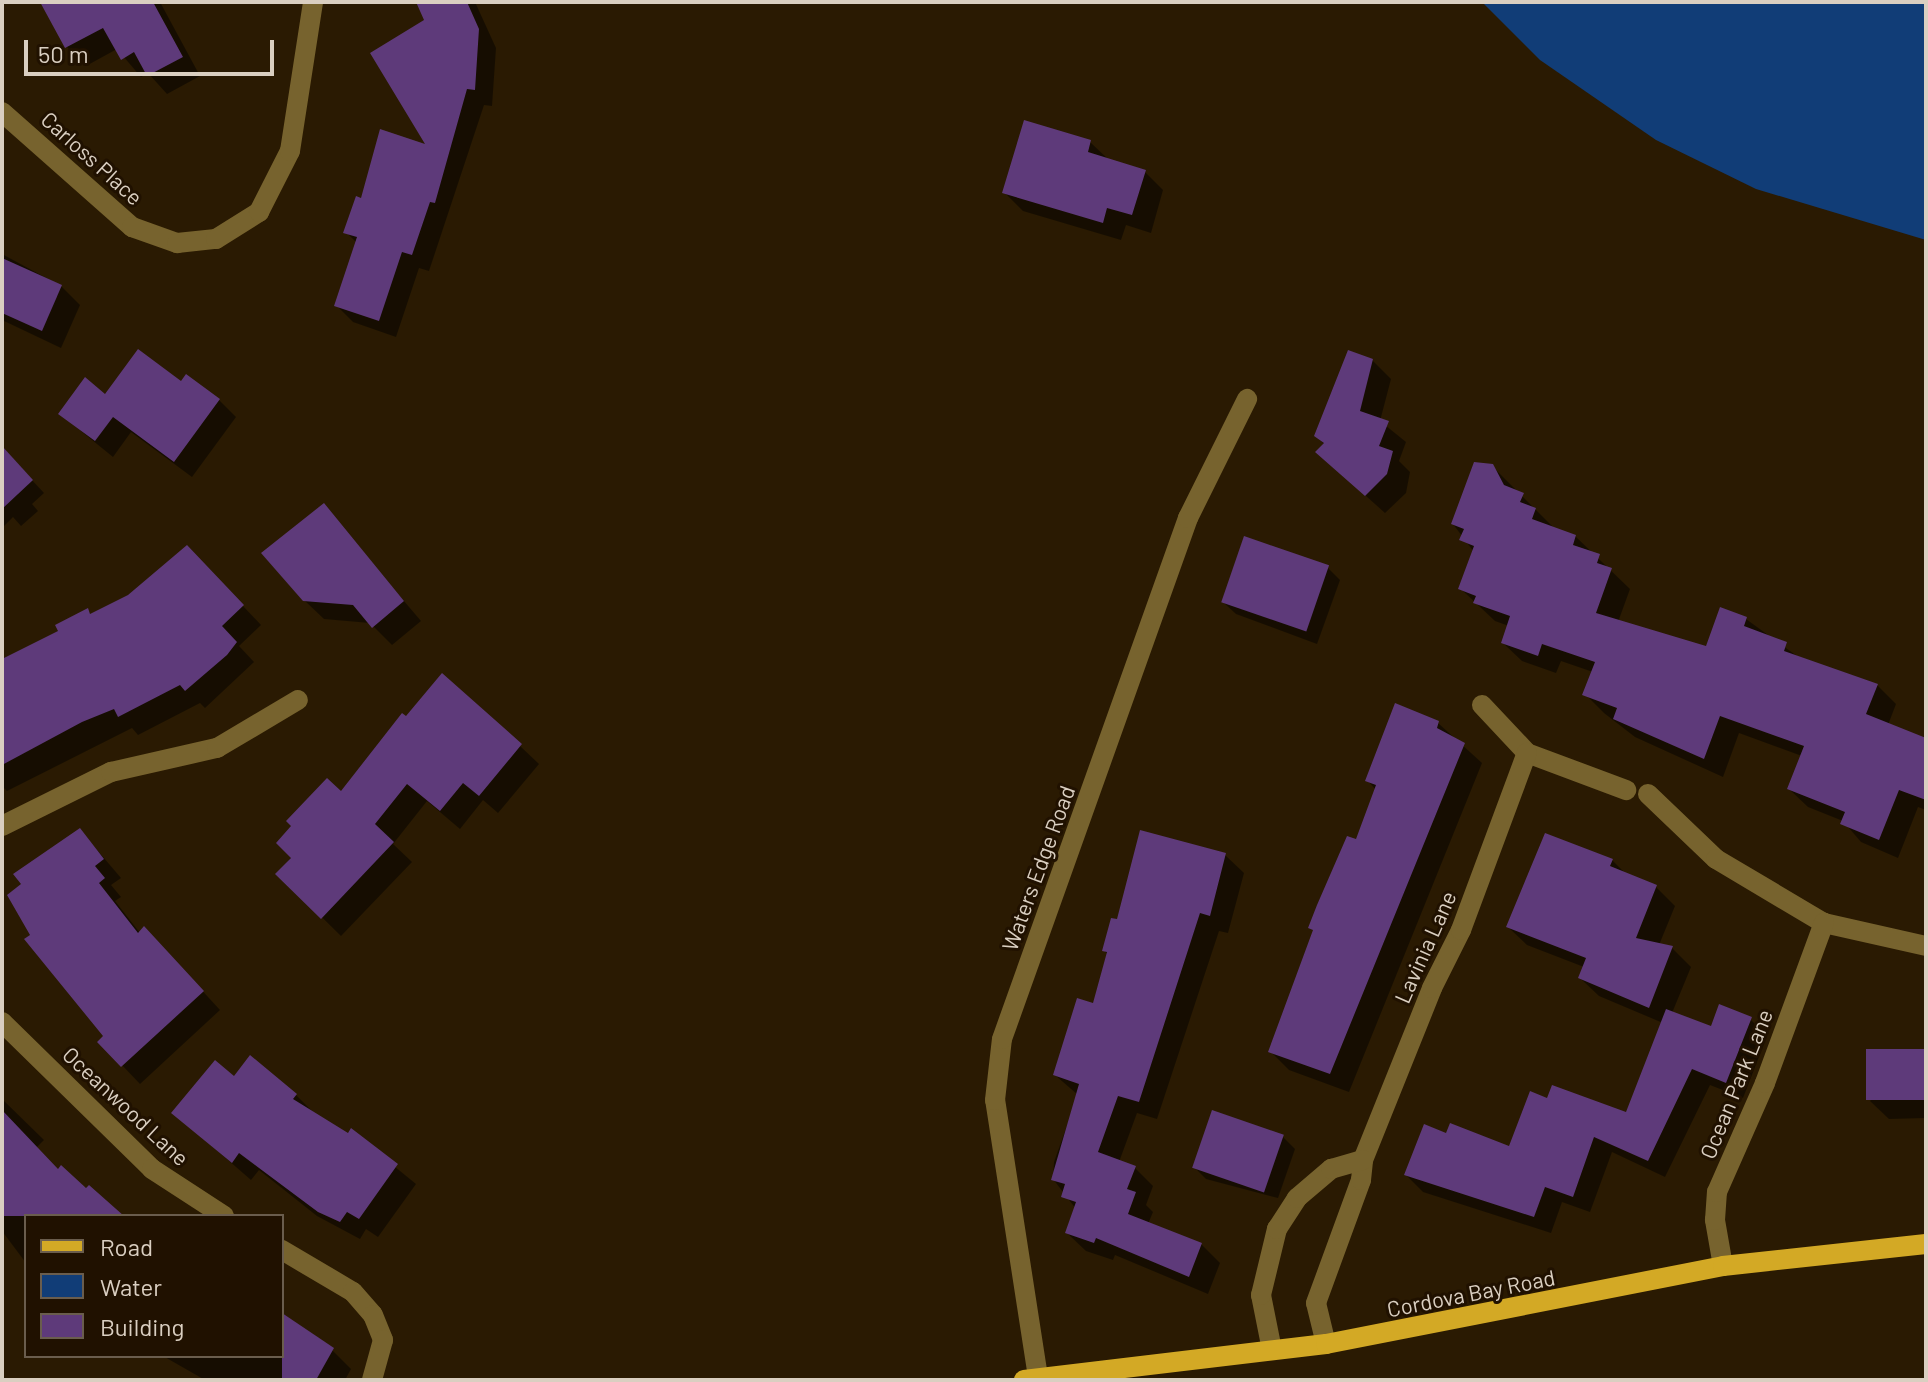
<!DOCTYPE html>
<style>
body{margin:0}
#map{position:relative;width:1928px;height:1382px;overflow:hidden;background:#2a1a02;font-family:Barlow,sans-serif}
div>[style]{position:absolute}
.water>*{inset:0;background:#113d77}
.shadow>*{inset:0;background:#0007}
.building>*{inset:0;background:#5e3a7a;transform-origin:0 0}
.minor>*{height:20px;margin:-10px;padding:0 10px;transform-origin:10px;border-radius:10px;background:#77632e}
.major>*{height:20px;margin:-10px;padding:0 10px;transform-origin:10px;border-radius:10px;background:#d3a925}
span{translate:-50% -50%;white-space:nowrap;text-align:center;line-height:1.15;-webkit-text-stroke:6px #201100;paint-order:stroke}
.street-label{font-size:22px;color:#dacfc1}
.frame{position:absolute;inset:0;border:4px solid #dacfc1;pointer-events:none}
.legend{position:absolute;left:24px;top:1214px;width:260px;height:144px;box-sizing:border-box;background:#201100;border:2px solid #6a5d4d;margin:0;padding:10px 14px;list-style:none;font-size:24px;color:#dacfc1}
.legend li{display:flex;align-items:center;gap:16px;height:40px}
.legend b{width:40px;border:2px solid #6a5d4d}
.scale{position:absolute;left:24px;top:40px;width:250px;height:36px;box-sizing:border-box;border:4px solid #dacfc1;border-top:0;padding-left:10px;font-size:24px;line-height:28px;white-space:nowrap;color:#dacfc1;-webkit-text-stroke:6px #201100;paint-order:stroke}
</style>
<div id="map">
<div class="water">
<div style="clip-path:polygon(1482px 2px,1926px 2px,1926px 240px,1756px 189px,1656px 140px,1540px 60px)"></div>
</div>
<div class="shadow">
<div style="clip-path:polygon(160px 2px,200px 76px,167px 94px,148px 73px,141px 77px,117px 49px,86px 66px,67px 47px,43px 4px)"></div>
<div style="clip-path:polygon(427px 2px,475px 2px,496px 48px,492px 106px,484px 105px,429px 271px,419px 268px,396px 337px,353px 322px,336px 305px,357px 243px,346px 232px,362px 200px,430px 147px)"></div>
<div style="clip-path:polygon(1090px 142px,1109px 160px,1144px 171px,1163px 190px,1151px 233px,1126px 225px,1121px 240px,1023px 211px,1004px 192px)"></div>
<div style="clip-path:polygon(2px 254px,61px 286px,80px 305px,61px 348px,2px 320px)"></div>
<div style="clip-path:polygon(1372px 360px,1391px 379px,1380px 421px,1406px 442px,1399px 461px,1410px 472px,1406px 493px,1385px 513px,1317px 452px,1325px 445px,1316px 435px)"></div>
<div style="clip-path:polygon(181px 384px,219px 400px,236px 417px,192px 477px,131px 432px,113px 457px,60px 414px,106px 397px)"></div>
<div style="clip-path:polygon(2px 448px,44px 493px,32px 504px,38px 511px,21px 526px,13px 517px,2px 528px)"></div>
<div style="clip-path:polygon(1492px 466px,1555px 529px,1575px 536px,1630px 589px,1618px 622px,1707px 649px,1721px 610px,1746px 619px,1801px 659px,1877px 685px,1896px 704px,1888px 725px,1926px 741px,1926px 810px,1918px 807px,1898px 858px,1861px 842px,1843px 821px,1808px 807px,1789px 789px,1802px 756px,1739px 733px,1723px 777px,1635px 737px,1604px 713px,1585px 694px,1593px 672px,1561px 661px,1556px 673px,1522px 661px,1503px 643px,1509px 626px,1495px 621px,1461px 589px,1474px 552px,1453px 524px)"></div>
<div style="clip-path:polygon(323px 506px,421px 621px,392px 645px,370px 623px,324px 619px,304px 600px)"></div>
<div style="clip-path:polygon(206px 567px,261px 625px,239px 646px,254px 662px,205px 708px,200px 703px,138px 735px,132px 728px,7px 791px,2px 786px,2px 657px,5px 660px,61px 632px,87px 610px,92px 616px)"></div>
<div style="clip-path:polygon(1328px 568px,1340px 580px,1317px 644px,1236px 614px,1223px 602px)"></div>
<div style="clip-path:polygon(1438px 723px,1482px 763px,1349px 1092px,1289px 1070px,1270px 1051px,1358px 842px,1376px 790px,1368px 781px)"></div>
<div style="clip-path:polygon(520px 746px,539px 764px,498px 813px,483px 800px,460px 829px,427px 801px,393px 844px,412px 862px,341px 936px,278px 874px,341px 794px)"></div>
<div style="clip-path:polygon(80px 830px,121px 878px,111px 885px,121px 897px,115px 901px,140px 933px,162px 947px,220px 1010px,140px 1084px,100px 1042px,106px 1036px,32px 935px)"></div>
<div style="clip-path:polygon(1225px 855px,1244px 873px,1228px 933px,1219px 931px,1157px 1119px,1137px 1113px,1119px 1162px,1135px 1168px,1153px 1186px,1146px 1205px,1153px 1212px,1148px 1224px,1201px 1244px,1220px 1263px,1208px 1294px,1115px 1255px,1113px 1260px,1086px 1251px,1067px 1233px,1076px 1209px,1053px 1179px,1054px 1162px,1078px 1095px,1055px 1075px,1094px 1006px,1108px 955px,1104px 950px,1118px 922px)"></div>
<div style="clip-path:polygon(1612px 860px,1627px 875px,1656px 887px,1675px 906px,1659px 945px,1672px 948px,1691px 967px,1672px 1013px,1712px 1029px,1750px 1019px,1767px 1036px,1743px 1098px,1710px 1085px,1665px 1177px,1612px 1152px,1590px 1212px,1562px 1202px,1551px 1233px,1423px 1192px,1406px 1175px,1447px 1136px,1510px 1149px,1548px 1100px,1627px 1114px,1663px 1023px,1599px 996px,1580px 978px,1584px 967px,1527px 945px,1508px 927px)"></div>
<div style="clip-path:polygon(1926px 1051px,1926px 1118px,1889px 1119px,1870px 1101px)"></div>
<div style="clip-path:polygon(296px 1095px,316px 1115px,349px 1135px,351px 1131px,416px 1184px,378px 1237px,366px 1229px,360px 1239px,317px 1216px,259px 1170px,251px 1180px,174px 1113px)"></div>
<div style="clip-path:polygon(2px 1099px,44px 1140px,36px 1148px,58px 1171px,61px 1168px,120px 1216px,26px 1216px,26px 1263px,2px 1231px)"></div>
<div style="clip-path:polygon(1283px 1137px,1295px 1149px,1278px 1198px,1206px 1179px,1194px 1167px)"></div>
<div style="clip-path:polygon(282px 1317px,332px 1350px,351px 1369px,345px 1380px,205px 1380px,163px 1356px,282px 1356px)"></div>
</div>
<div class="building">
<div style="clip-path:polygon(40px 2px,153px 2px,183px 57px,147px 76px,134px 52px,121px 60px,103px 28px,65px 48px)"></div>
<div style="clip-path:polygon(416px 2px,467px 2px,479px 29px,475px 90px,467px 89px,435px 203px,430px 202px,412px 255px,402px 252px,379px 321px,334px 306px,357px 237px,343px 233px,356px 196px,361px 198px,380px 129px,425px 144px,370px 53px,424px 20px)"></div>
<div style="clip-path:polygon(1024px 120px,1091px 140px,1088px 152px,1146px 170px,1132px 215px,1107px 208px,1103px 223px,1002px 193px)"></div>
<div style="clip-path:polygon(2px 258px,62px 285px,42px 331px,2px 313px)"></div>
<div style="clip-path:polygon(138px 349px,181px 381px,186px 374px,220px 399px,174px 462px,113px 417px,95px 441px,58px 414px,85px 377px,105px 394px)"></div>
<div style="clip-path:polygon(1348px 350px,1373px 359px,1360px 411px,1389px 421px,1379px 446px,1393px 451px,1387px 474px,1365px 496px,1315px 452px,1324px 443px,1314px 436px)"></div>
<div style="clip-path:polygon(2px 446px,33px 480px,2px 509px)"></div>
<div style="clip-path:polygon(1474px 462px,1493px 464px,1504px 485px,1524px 493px,1520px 502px,1536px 508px,1532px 519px,1576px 535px,1573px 545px,1600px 554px,1597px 563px,1612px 568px,1596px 613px,1706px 646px,1720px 607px,1747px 617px,1744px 626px,1787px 642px,1784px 651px,1878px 684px,1866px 714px,1926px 738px,1926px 800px,1899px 790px,1879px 840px,1840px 824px,1845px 812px,1787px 789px,1804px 746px,1720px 716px,1704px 759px,1613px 719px,1617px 708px,1582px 695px,1595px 662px,1542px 644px,1538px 656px,1501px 643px,1510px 616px,1473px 603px,1476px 596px,1458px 589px,1474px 546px,1459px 540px,1464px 529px,1451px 524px)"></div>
<div style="clip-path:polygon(324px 503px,404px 601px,372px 628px,353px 605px,303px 601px,261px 553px)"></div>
<div style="left:1244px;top:536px;width:90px;height:70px;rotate:19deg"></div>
<div style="clip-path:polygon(187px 545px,244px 605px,222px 626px,237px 642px,227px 655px,185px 691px,180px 685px,118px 717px,114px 709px,82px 722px,2px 765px,2px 659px,58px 631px,55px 625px,88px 608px,90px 614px,128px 595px)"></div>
<div style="clip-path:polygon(442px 673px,522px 744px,479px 796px,463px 783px,440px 811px,407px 784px,375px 824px,394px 842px,321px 919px,275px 874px,291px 858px,276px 843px,291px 826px,286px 821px,327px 778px,341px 791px,402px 713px,406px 716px)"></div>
<div style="clip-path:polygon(1395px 703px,1439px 721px,1437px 728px,1465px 743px,1330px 1074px,1268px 1052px,1313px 930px,1308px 928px,1317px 905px,1347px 836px,1356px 839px,1376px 785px,1365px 781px)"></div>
<div style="clip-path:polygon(80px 828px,104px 859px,95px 866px,105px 878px,99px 883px,138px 933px,144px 926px,204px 991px,121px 1067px,97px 1042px,103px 1036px,24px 939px,30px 935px,7px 895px,21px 884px,13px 874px)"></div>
<div style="clip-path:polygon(1140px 830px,1226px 853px,1210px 916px,1200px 913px,1139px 1102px,1118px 1096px,1098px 1152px,1136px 1166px,1127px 1189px,1136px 1192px,1128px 1214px,1202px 1243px,1189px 1277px,1096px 1238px,1094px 1243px,1065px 1233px,1076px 1202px,1061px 1197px,1065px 1184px,1051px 1180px,1079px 1084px,1053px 1075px,1077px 998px,1093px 1003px,1107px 952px,1102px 951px,1111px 918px,1117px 919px)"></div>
<div style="clip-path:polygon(1545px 833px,1613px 859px,1610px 866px,1657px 885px,1636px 938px,1673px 946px,1649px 1008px,1578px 978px,1586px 958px,1506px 927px)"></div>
<div style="clip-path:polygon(1719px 1004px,1752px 1017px,1726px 1083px,1692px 1069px,1648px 1161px,1594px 1137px,1573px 1197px,1545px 1187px,1534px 1217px,1404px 1175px,1424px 1124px,1446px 1133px,1450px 1123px,1509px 1146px,1530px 1091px,1547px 1098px,1552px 1085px,1626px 1112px,1666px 1009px,1711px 1026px)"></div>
<div style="left:1926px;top:1049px;width:51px;height:60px;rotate:90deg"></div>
<div style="clip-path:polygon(250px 1055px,297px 1094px,293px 1099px,348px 1133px,351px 1128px,398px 1164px,359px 1219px,347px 1212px,340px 1222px,318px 1212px,239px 1153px,232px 1163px,171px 1113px,215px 1060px,234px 1076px)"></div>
<div style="clip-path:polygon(2px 1110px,58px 1169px,61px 1165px,86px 1188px,89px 1185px,124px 1216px,2px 1216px)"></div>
<div style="left:1212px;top:1110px;width:76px;height:61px;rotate:19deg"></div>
<div style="clip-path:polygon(282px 1313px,334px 1348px,316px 1380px,282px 1380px)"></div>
</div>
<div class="minor">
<div style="left:2px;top:112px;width:174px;rotate:41.5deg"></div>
<div style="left:132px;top:227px;width:48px;rotate:19.6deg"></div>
<div style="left:177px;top:243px;width:39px;rotate:-6deg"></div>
<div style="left:216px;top:239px;width:51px;rotate:-32.1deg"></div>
<div style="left:259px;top:212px;width:68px;rotate:-63.1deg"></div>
<div style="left:290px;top:151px;width:151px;rotate:-81.2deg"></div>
<div style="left:1482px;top:705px;width:66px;rotate:46.8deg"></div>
<div style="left:1527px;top:753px;width:106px;rotate:20.5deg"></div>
<div style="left:1648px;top:794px;width:94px;rotate:43.7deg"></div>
<div style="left:1716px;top:859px;width:126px;rotate:30.7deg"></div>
<div style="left:1824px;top:923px;width:105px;rotate:12.7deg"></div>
<div style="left:2px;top:826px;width:122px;rotate:-26.4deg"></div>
<div style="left:111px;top:772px;width:109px;rotate:-12.8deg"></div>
<div style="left:217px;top:748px;width:94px;rotate:-30.7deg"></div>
<div style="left:2px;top:1022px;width:210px;rotate:44.4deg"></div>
<div style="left:152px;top:1169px;width:86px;rotate:33.1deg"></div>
<div style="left:282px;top:1250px;width:82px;rotate:30.6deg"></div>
<div style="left:353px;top:1292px;width:30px;rotate:49deg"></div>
<div style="left:373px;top:1315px;width:27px;rotate:68deg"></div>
<div style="left:383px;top:1340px;width:41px;rotate:105.4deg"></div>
<div style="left:1723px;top:1266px;width:47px;rotate:-99.9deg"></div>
<div style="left:1715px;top:1220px;width:28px;rotate:-86deg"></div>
<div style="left:1717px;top:1192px;width:119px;rotate:-66.2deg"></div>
<div style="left:1765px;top:1083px;width:171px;rotate:-69.8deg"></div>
<div style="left:1326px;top:1344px;width:42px;rotate:-103.7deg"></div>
<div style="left:1316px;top:1303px;width:131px;rotate:-69.9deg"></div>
<div style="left:1361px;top:1180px;width:20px;rotate:-84deg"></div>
<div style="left:1363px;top:1160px;width:185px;rotate:-68.1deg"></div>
<div style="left:1432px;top:988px;width:65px;rotate:-63.4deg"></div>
<div style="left:1461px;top:930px;width:189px;rotate:-69.6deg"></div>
<div style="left:1272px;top:1350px;width:56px;rotate:-101.3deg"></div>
<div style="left:1261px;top:1295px;width:68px;rotate:-76.4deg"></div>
<div style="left:1277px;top:1229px;width:37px;rotate:-57deg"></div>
<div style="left:1297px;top:1198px;width:45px;rotate:-40.5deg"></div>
<div style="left:1331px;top:1169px;width:33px;rotate:-16deg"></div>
<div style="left:1038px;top:1377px;width:280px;rotate:-98.8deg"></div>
<div style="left:995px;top:1100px;width:61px;rotate:-83.5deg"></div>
<div style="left:1002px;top:1039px;width:553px;rotate:-70.35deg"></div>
<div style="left:1188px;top:518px;width:133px;rotate:-63.6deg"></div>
</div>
<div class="major">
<div style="left:1024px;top:1380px;width:304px;rotate:-6.8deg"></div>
<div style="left:1326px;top:1344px;width:405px;rotate:-11.1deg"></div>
<div style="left:1723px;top:1266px;width:204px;rotate:-6.2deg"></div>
</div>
<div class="street-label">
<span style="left:92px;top:158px;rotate:42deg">Carloss Place</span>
<span style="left:1038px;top:868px;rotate:-70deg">Waters Edge Road</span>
<span style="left:1425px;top:947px;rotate:-66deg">Lavinia Lane</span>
<span style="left:1736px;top:1084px;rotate:-68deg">Ocean Park Lane</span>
<span style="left:126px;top:1106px;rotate:43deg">Oceanwood Lane</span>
<span style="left:1471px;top:1293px;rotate:-11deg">Cordova Bay Road</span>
</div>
<div class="frame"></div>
<ul class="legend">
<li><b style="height:10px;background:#d3a925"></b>Road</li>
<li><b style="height:22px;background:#113d77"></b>Water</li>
<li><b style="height:22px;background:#5e3a7a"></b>Building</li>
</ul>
<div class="scale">50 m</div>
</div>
